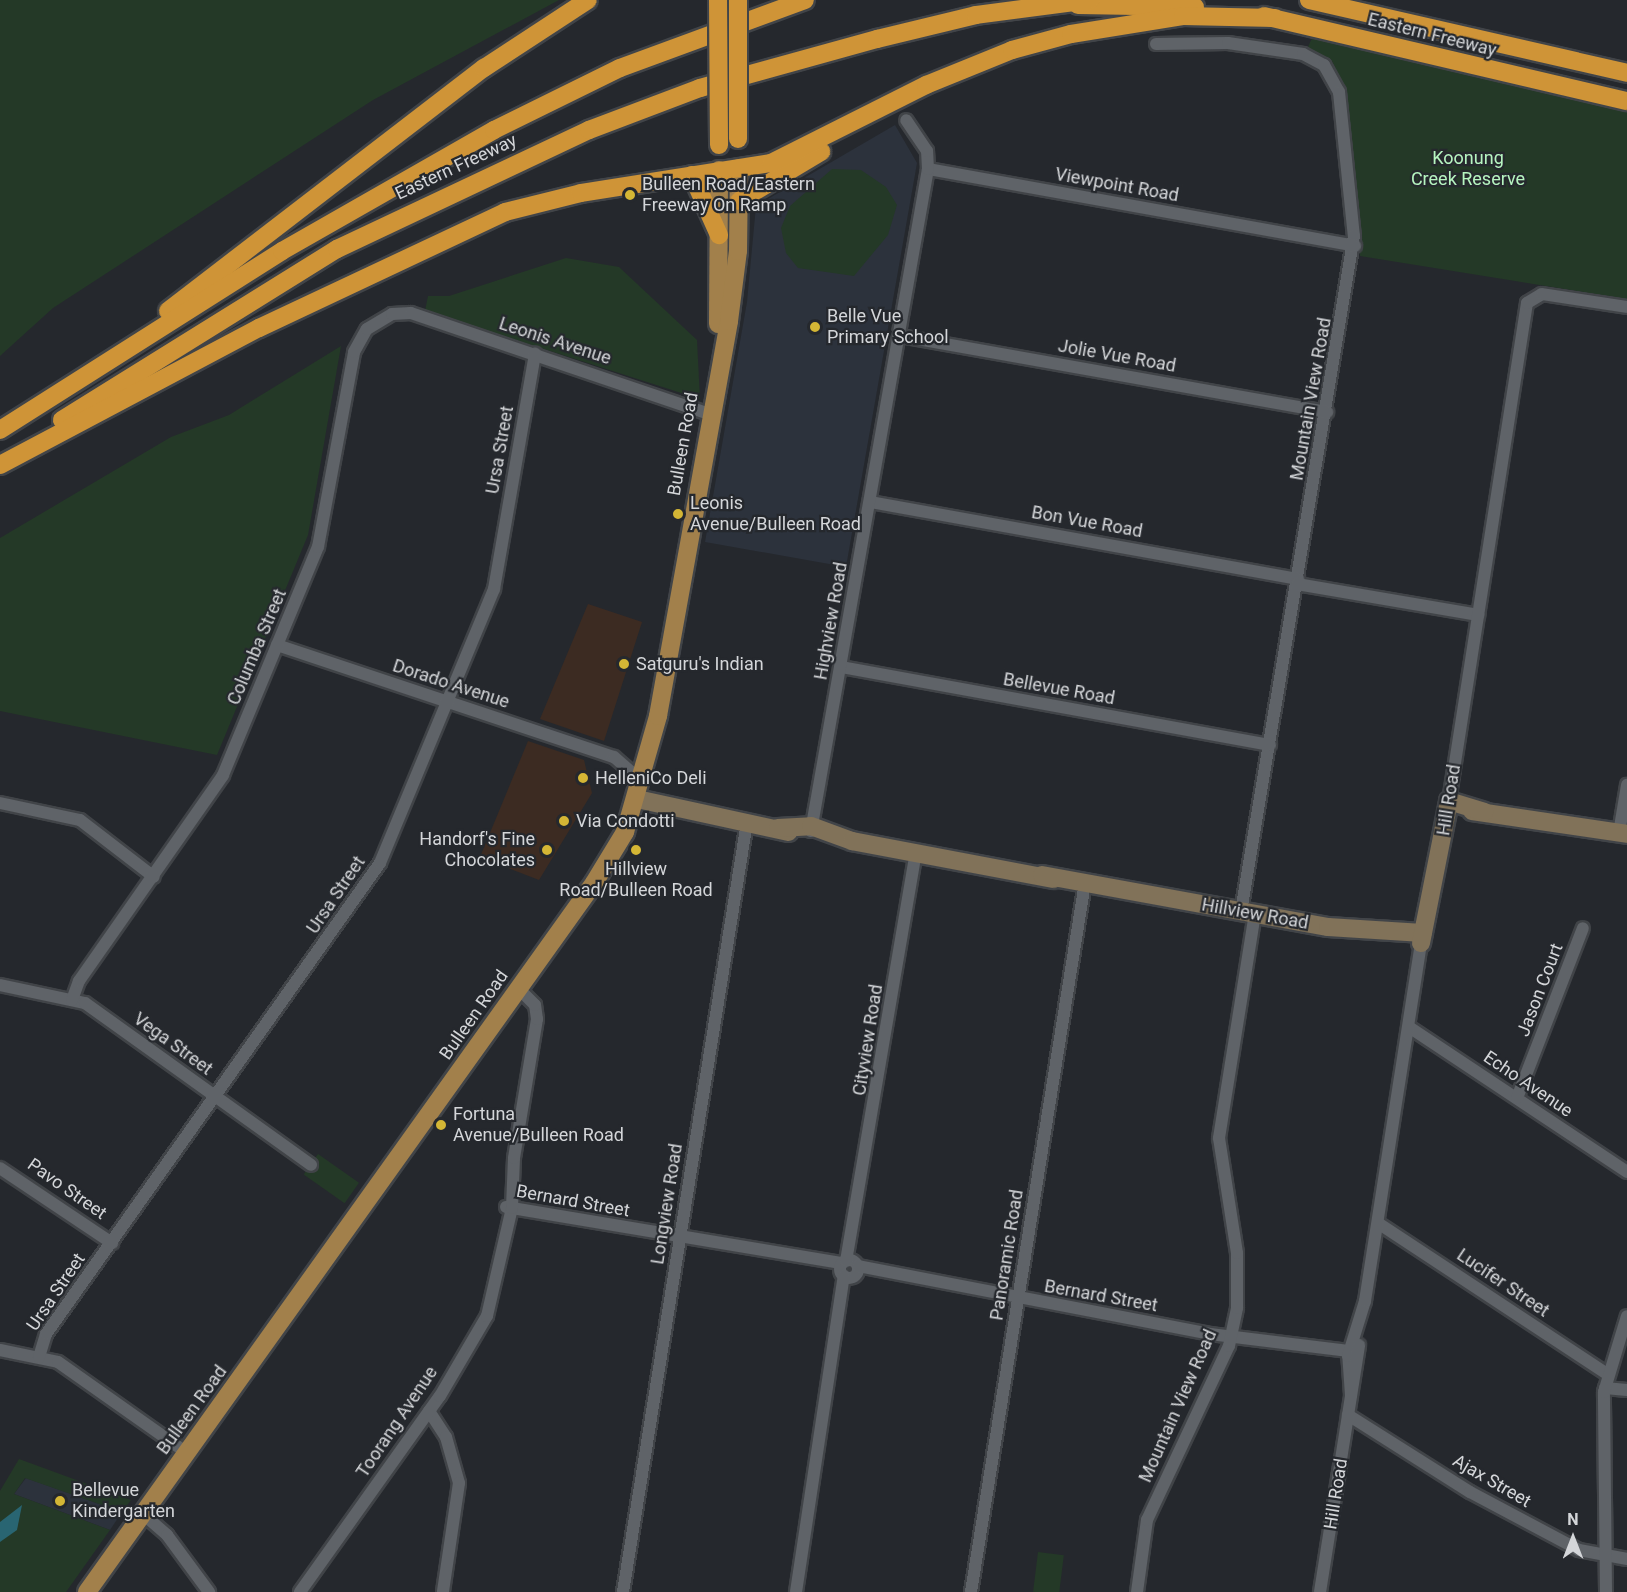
<!DOCTYPE html>
<style>
body{margin:0}
#map{position:relative;width:1627px;height:1592px;overflow:hidden;background:#25282d;font-family:Roboto,sans-serif}
div>[style]{position:absolute}
.commercial>*{inset:0;background:#3c2b22}
.built>*{inset:0;background:#2c323c}
.green>*{inset:0;background:#243927;transform-origin:0 0}
.water>*{inset:0;background:#296572}
.roads{filter:drop-shadow(2px 0 #414448) drop-shadow(-2px 0 #414448) drop-shadow(0 2px #414448) drop-shadow(0 -2px #414448)}
.street>*{height:12px;margin:-6px;padding:0 6px;transform-origin:6px;border-radius:6px;background:#5f6368}
.street>.ring{margin:-6px;padding:0;box-sizing:content-box;background:none;border:12px solid #5f6368;border-radius:50%}
.secondary>*{height:18px;margin:-9px;padding:0 9px;transform-origin:9px;border-radius:9px;background:#817259}
.primary>*{height:18px;margin:-9px;padding:0 9px;transform-origin:9px;border-radius:9px;background:#a2804b}
.highway>*{height:18px;margin:-9px;padding:0 9px;transform-origin:9px;border-radius:9px;background:#cf9437}
.bridges{filter:drop-shadow(2px 0 #414448) drop-shadow(-2px 0 #414448) drop-shadow(0 2px #414448) drop-shadow(0 -2px #414448)}
.highway-bridge>*{height:18px;margin:-9px;padding:0 9px;transform-origin:9px;border-radius:9px;background:#cf9437}
.dots>*{width:16px;height:16px;translate:-50% -50%;box-sizing:border-box;border:3px solid #25282d;border-radius:50%}
span{translate:-50% -50%;white-space:nowrap;text-align:center;line-height:1.15;-webkit-text-stroke:4.5px #25282d;paint-order:stroke}
.street-label{font-size:18px;color:#d4d6d9}
.park-label{font-size:18px;color:#b6f4c0}
.poi-label{font-size:18px;color:#d4d6d9}
.left{translate:0 -50%;text-align:left}
.right{translate:-100% -50%;text-align:right}
.north{position:absolute;left:1543px;top:1508px;width:60px;height:60px;-webkit-text-stroke:4px #25282d;paint-order:stroke;rotate:0deg;font-size:16px;font-weight:700;line-height:24px;text-align:center;color:#d4d6d9}
.north::after{content:'';display:block;margin:auto;width:21px;height:27px;background:#d4d6d9;clip-path:polygon(50% 0,100% 100%,50% 72%,0 100%)}
</style>
<div id="map">
<div class="commercial">
<div style="clip-path:polygon(588px 604px,642px 622px,604px 741px,540px 719px)"></div>
<div style="clip-path:polygon(528px 741px,584px 760px,592px 793px,539px 880px,480px 857px)"></div>
</div>
<div class="built">
<div style="clip-path:polygon(895px 125px,917px 163px,846px 567px,705px 542px,747px 302px,756px 206px)"></div>
<div style="clip-path:polygon(26px 1478px,122px 1512px,110px 1530px,14px 1494px)"></div>
</div>
<div class="green">
<div style="clip-path:polygon(0 0,559px 0,373px 100px,53px 308px,0 356px)"></div>
<div style="clip-path:polygon(1317px 27px,1627px 98px,1627px 299px,1360px 256px,1345px 88px,1332px 61px,1307px 49px)"></div>
<div style="clip-path:polygon(832px 169px,861px 170px,886px 187px,897px 205px,888px 235px,854px 276px,798px 268px,786px 253px,781px 228px,790px 206px)"></div>
<div style="clip-path:polygon(566px 258px,619px 267px,697px 340px,700px 399px,425px 311px,428px 296px,449px 296px)"></div>
<div style="clip-path:polygon(341px 346px,308px 535px,217px 755px,0 711px,0 538px,171px 437px,229px 415px)"></div>
<div style="left:318px;top:1154px;width:50px;height:25px;rotate:35deg"></div>
<div style="clip-path:polygon(19px 1459px,131px 1500px,122px 1512px,25px 1478px,14px 1494px,110px 1530px,66px 1592px,0 1592px,0 1491px)"></div>
<div style="left:1038px;top:1552px;width:26px;height:40px;rotate:7deg"></div>
</div>
<div class="water">
<div style="clip-path:polygon(22px 1505px,17px 1530px,0 1542px,0 1522px)"></div>
</div>
<div class="roads">
<div class="street">
<div style="left:1156px;top:44px;width:72px;rotate:-0.8deg"></div>
<div style="left:1228px;top:43px;width:76px;rotate:8.3deg"></div>
<div style="left:1303px;top:54px;width:24px;rotate:28deg"></div>
<div style="left:1324px;top:65px;width:31px;rotate:61deg"></div>
<div style="left:1339px;top:92px;width:145px;rotate:84.1deg"></div>
<div style="left:1354px;top:236px;width:684px;rotate:99.5deg"></div>
<div style="left:928px;top:169px;width:434px;rotate:10.2deg"></div>
<div style="left:900px;top:336px;width:434px;rotate:10.1deg"></div>
<div style="left:870px;top:502px;width:435px;rotate:10.2deg"></div>
<div style="left:1297px;top:584px;width:184px;rotate:9.7deg"></div>
<div style="left:277px;top:645px;width:355px;rotate:18.4deg"></div>
<div style="left:614px;top:757px;width:37px;rotate:41deg"></div>
<div style="left:841px;top:667px;width:436px;rotate:10.3deg"></div>
<div style="left:1449px;top:801px;width:504px;rotate:-81.1deg"></div>
<div style="left:1527px;top:303px;width:17px;rotate:-31deg"></div>
<div style="left:1542px;top:294px;width:86px;rotate:8.7deg"></div>
<div style="left:0;top:803px;width:82px;rotate:12deg"></div>
<div style="left:80px;top:820px;width:93px;rotate:37.6deg"></div>
<div style="left:811px;top:831px;width:672px;rotate:-79.98deg"></div>
<div style="left:928px;top:169px;width:18px;rotate:-93deg"></div>
<div style="left:927px;top:151px;width:37px;rotate:-124deg"></div>
<div style="left:1619px;top:833px;width:49px;rotate:-80.5deg"></div>
<div style="left:0;top:985px;width:87px;rotate:12deg"></div>
<div style="left:85px;top:1003px;width:278px;rotate:35.6deg"></div>
<div style="left:72px;top:1000px;width:20px;rotate:-70deg"></div>
<div style="left:79px;top:981px;width:251px;rotate:-55deg"></div>
<div style="left:223px;top:775px;width:247px;rotate:-67.4deg"></div>
<div style="left:318px;top:547px;width:198px;rotate:-79.5deg"></div>
<div style="left:354px;top:352px;width:26px;rotate:-61deg"></div>
<div style="left:367px;top:329px;width:29px;rotate:-31deg"></div>
<div style="left:392px;top:314px;width:19px;rotate:-3deg"></div>
<div style="left:411px;top:313px;width:316px;rotate:18.7deg"></div>
<div style="left:1409px;top:1027px;width:262px;rotate:33.6deg"></div>
<div style="left:1517px;top:1098px;width:182px;rotate:-68.8deg"></div>
<div style="left:0;top:1168px;width:135px;rotate:33.8deg"></div>
<div style="left:506px;top:1207px;width:341px;rotate:9.5deg"></div>
<div style="left:1378px;top:1223px;width:274px;rotate:33.4deg"></div>
<div class="ring" style="left:840px;top:1260px;width:6px;height:6px"></div>
<div style="left:846px;top:1261px;width:414px;rotate:-80.3deg"></div>
<div style="left:858px;top:1266px;width:359px;rotate:10.9deg"></div>
<div style="left:1210px;top:1334px;width:148px;rotate:7deg"></div>
<div style="left:0;top:1350px;width:59px;rotate:11.7deg"></div>
<div style="left:58px;top:1362px;width:158px;rotate:35.2deg"></div>
<div style="left:39px;top:1357px;width:24px;rotate:-73deg"></div>
<div style="left:46px;top:1334px;width:577px;rotate:-54.66deg"></div>
<div style="left:380px;top:863px;width:297px;rotate:-67.4deg"></div>
<div style="left:494px;top:589px;width:239px;rotate:-80.1deg"></div>
<div style="left:1605px;top:1388px;width:22px;rotate:5deg"></div>
<div style="left:1351px;top:1395px;width:39px;rotate:-94deg"></div>
<div style="left:1348px;top:1356px;width:58px;rotate:-72.8deg"></div>
<div style="left:1365px;top:1301px;width:362px;rotate:-81.1deg"></div>
<div style="left:429px;top:1411px;width:31px;rotate:57deg"></div>
<div style="left:446px;top:1437px;width:48px;rotate:74.2deg"></div>
<div style="left:459px;top:1483px;width:110px;rotate:98.4deg"></div>
<div style="left:1348px;top:1415px;width:144px;rotate:32.3deg"></div>
<div style="left:1470px;top:1492px;width:123px;rotate:28deg"></div>
<div style="left:1579px;top:1550px;width:49px;rotate:10.6deg"></div>
<div style="left:143px;top:1514px;width:32px;rotate:41deg"></div>
<div style="left:167px;top:1535px;width:71px;rotate:53.6deg"></div>
<div style="left:300px;top:1592px;width:241px;rotate:-54.5deg"></div>
<div style="left:440px;top:1396px;width:93px;rotate:-59.6deg"></div>
<div style="left:487px;top:1316px;width:111px;rotate:-77deg"></div>
<div style="left:512px;top:1208px;width:50px;rotate:-87.7deg"></div>
<div style="left:514px;top:1158px;width:141px;rotate:-80.6deg"></div>
<div style="left:537px;top:1019px;width:14px;rotate:-98deg"></div>
<div style="left:535px;top:1005px;width:23px;rotate:-135deg"></div>
<div style="left:623px;top:1592px;width:780px;rotate:-80.85deg"></div>
<div style="left:796px;top:1592px;width:320px;rotate:-81.4deg"></div>
<div style="left:971px;top:1592px;width:718px;rotate:-80.87deg"></div>
<div style="left:1137px;top:1592px;width:73px;rotate:-82.1deg"></div>
<div style="left:1147px;top:1520px;width:192px;rotate:-64.8deg"></div>
<div style="left:1229px;top:1346px;width:39px;rotate:-78deg"></div>
<div style="left:1237px;top:1308px;width:55px;rotate:-90deg"></div>
<div style="left:1237px;top:1253px;width:116px;rotate:-98.9deg"></div>
<div style="left:1219px;top:1138px;width:228px;rotate:-80.9deg"></div>
<div style="left:1320px;top:1592px;width:250px;rotate:-81deg"></div>
<div style="left:1606px;top:1592px;width:200px;rotate:-90.6deg"></div>
<div style="left:1604px;top:1392px;width:79px;rotate:-73.2deg"></div>
</div>
<div class="secondary">
<div style="left:637px;top:799px;width:155px;rotate:12.3deg"></div>
<div style="left:1472px;top:811px;width:157px;rotate:8.4deg"></div>
<div style="left:778px;top:828px;width:33px;rotate:-3deg"></div>
<div style="left:811px;top:826px;width:44px;rotate:20.1deg"></div>
<div style="left:852px;top:841px;width:205px;rotate:10.7deg"></div>
<div style="left:1042px;top:875px;width:291px;rotate:10.3deg"></div>
<div style="left:1328px;top:927px;width:95px;rotate:3.6deg"></div>
<div style="left:1421px;top:943px;width:145px;rotate:-78.8deg"></div>
<div style="left:1449px;top:801px;width:37px;rotate:17deg"></div>
</div>
<div class="primary">
<div style="left:718px;top:324px;width:154px;rotate:-89.6deg"></div>
<div style="left:87px;top:1592px;width:872px;rotate:-54.43deg"></div>
<div style="left:594px;top:883px;width:60px;rotate:-58.7deg"></div>
<div style="left:625px;top:832px;width:121px;rotate:-74.1deg"></div>
<div style="left:658px;top:716px;width:401px;rotate:-79.8deg"></div>
<div style="left:729px;top:321px;width:71px;rotate:-82.7deg"></div>
<div style="left:738px;top:251px;width:83px;rotate:-89.3deg"></div>
</div>
<div class="highway">
<div style="left:1309px;top:0;width:326px;rotate:12.9deg"></div>
<div style="left:1078px;top:5px;width:117px;rotate:1deg"></div>
<div style="left:1264px;top:16px;width:373px;rotate:13.2deg"></div>
<div style="left:692px;top:175px;width:66px;rotate:65.8deg"></div>
<div style="left:739px;top:201px;width:96px;rotate:-30.9deg"></div>
<div style="left:168px;top:311px;width:399px;rotate:-37.6deg"></div>
<div style="left:484px;top:68px;width:124px;rotate:-33.2deg"></div>
<div style="left:62px;top:420px;width:324px;rotate:-31.9deg"></div>
<div style="left:337px;top:249px;width:279px;rotate:-25.3deg"></div>
<div style="left:589px;top:130px;width:119px;rotate:-20.7deg"></div>
<div style="left:700px;top:88px;width:184px;rotate:-15.5deg"></div>
<div style="left:877px;top:39px;width:102px;rotate:-13.6deg"></div>
<div style="left:976px;top:15px;width:115px;rotate:-7.5deg"></div>
<div style="left:0;top:430px;width:334px;rotate:-32.4deg"></div>
<div style="left:282px;top:251px;width:244px;rotate:-29.7deg"></div>
<div style="left:494px;top:130px;width:140px;rotate:-26.2deg"></div>
<div style="left:620px;top:68px;width:197px;rotate:-20.2deg"></div>
<div style="left:0;top:465px;width:293px;rotate:-27.9deg"></div>
<div style="left:259px;top:328px;width:272px;rotate:-25.2deg"></div>
<div style="left:505px;top:212px;width:78px;rotate:-14deg"></div>
<div style="left:581px;top:193px;width:192px;rotate:-9deg"></div>
<div style="left:771px;top:163px;width:174px;rotate:-26.7deg"></div>
<div style="left:926px;top:85px;width:93px;rotate:-22.1deg"></div>
<div style="left:1012px;top:50px;width:61px;rotate:-15.2deg"></div>
<div style="left:1071px;top:34px;width:113px;rotate:-9.1deg"></div>
<div style="left:1183px;top:16px;width:92px;rotate:1.2deg"></div>
</div>
</div>
<div class="bridges">
<div class="highway-bridge">
<div style="left:718px;top:0;width:145px;rotate:89.6deg"></div>
<div style="left:738px;top:0;width:139px;rotate:90deg"></div>
</div>
</div>
<div class="dots">
<div style="left:630px;top:195px;background:#d4b635"></div>
<div style="left:815px;top:327px;background:#d4b635"></div>
<div style="left:678px;top:514px;background:#d4b635"></div>
<div style="left:624px;top:664px;background:#d4b635"></div>
<div style="left:583px;top:778px;background:#d4b635"></div>
<div style="left:564px;top:821px;background:#d4b635"></div>
<div style="left:547px;top:850px;background:#d4b635"></div>
<div style="left:636px;top:850px;background:#d4b635"></div>
<div style="left:441px;top:1125px;background:#d4b635"></div>
<div style="left:60px;top:1501px;background:#d4b635"></div>
</div>
<div class="street-label">
<span style="left:1432px;top:35px;rotate:14deg">Eastern Freeway</span>
<span style="left:456px;top:167px;rotate:-25deg">Eastern Freeway</span>
<span style="left:1117px;top:185px;rotate:10deg">Viewpoint Road</span>
<span style="left:555px;top:341px;rotate:18deg">Leonis Avenue</span>
<span style="left:1117px;top:356px;rotate:10deg">Jolie Vue Road</span>
<span style="left:1311px;top:399px;rotate:-80deg">Mountain View Road</span>
<span style="left:683px;top:444px;rotate:-80deg">Bulleen Road</span>
<span style="left:500px;top:450px;rotate:-80deg">Ursa Street</span>
<span style="left:1087px;top:522px;rotate:10deg">Bon Vue Road</span>
<span style="left:831px;top:621px;rotate:-80deg">Highview Road</span>
<span style="left:257px;top:647px;rotate:-67deg">Columba Street</span>
<span style="left:451px;top:684px;rotate:18deg">Dorado Avenue</span>
<span style="left:1059px;top:689px;rotate:10deg">Bellevue Road</span>
<span style="left:1449px;top:800px;rotate:-81deg">Hill Road</span>
<span style="left:336px;top:895px;rotate:-56deg">Ursa Street</span>
<span style="left:1255px;top:914px;rotate:10deg">Hillview Road</span>
<span style="left:1540px;top:990px;rotate:-69deg">Jason Court</span>
<span style="left:474px;top:1015px;rotate:-55deg">Bulleen Road</span>
<span style="left:868px;top:1040px;rotate:-81deg">Cityview Road</span>
<span style="left:173px;top:1044px;rotate:36deg">Vega Street</span>
<span style="left:1528px;top:1084px;rotate:34deg">Echo Avenue</span>
<span style="left:67px;top:1189px;rotate:35deg">Pavo Street</span>
<span style="left:573px;top:1201px;rotate:10deg">Bernard Street</span>
<span style="left:667px;top:1204px;rotate:-81deg">Longview Road</span>
<span style="left:1007px;top:1255px;rotate:-81deg">Panoramic Road</span>
<span style="left:1503px;top:1283px;rotate:34deg">Lucifer Street</span>
<span style="left:56px;top:1292px;rotate:-56deg">Ursa Street</span>
<span style="left:1101px;top:1296px;rotate:10deg">Bernard Street</span>
<span style="left:1178px;top:1406px;rotate:-66deg">Mountain View Road</span>
<span style="left:192px;top:1410px;rotate:-54deg">Bulleen Road</span>
<span style="left:397px;top:1422px;rotate:-56deg">Toorang Avenue</span>
<span style="left:1492px;top:1481px;rotate:30deg">Ajax Street</span>
<span style="left:1336px;top:1494px;rotate:-81deg">Hill Road</span>
</div>
<div class="park-label">
<span style="left:1468px;top:169px">Koonung<br>Creek Reserve</span>
</div>
<div class="poi-label">
<span class="left" style="left:642px;top:195px">Bulleen Road/Eastern<br>Freeway On Ramp</span>
<span class="left" style="left:827px;top:327px">Belle Vue<br>Primary School</span>
<span class="left" style="left:690px;top:514px">Leonis<br>Avenue/Bulleen Road</span>
<span class="left" style="left:636px;top:664px">Satguru's Indian</span>
<span class="left" style="left:595px;top:778px">HelleniCo Deli</span>
<span class="left" style="left:576px;top:821px">Via Condotti</span>
<span class="right" style="left:535px;top:850px">Handorf's Fine<br>Chocolates</span>
<span style="left:636px;top:880px">Hillview<br>Road/Bulleen Road</span>
<span class="left" style="left:453px;top:1125px">Fortuna<br>Avenue/Bulleen Road</span>
<span class="left" style="left:72px;top:1501px">Bellevue<br>Kindergarten</span>
</div>
<div class="north">N</div>
</div>
